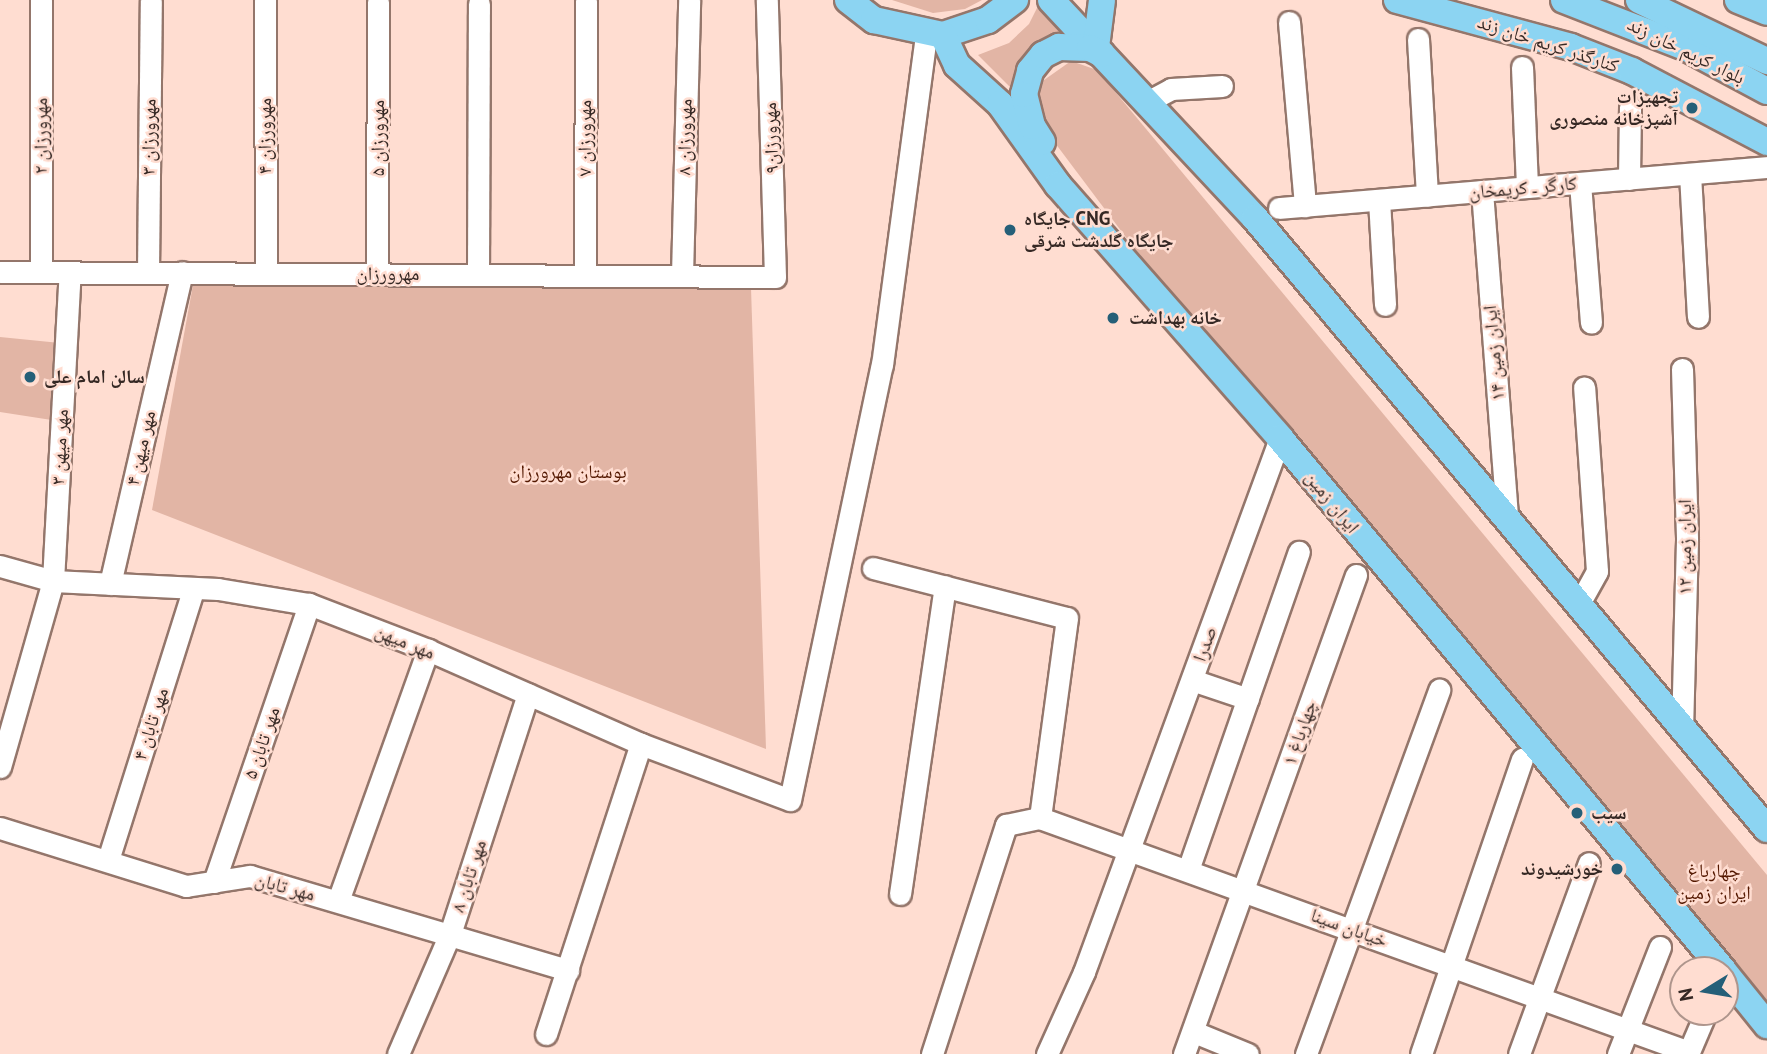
<!DOCTYPE html>
<meta charset="utf-8">
<style>
body{margin:0}
#map{position:relative;width:1767px;height:1054px;overflow:hidden;background:#ffddd1;font-family:"PT Sans","Noto Naskh Arabic",sans-serif}
div>[style]{position:absolute}
.green>*{inset:0;background:#e2b5a5}
.roads{filter:drop-shadow(2px 0 #94766b) drop-shadow(-2px 0 #94766b) drop-shadow(0 2px #94766b) drop-shadow(0 -2px #94766b)}
.minor>*{height:21px;margin:-10.5px;padding:0 10.5px;transform-origin:10.5px;border-radius:10.5px;background:#fff}
.major>*{height:26px;margin:-13px;padding:0 13px;transform-origin:13px;border-radius:13px;background:#8cd4f2}
.dots>*{width:19px;height:19px;translate:-50% -50%;box-sizing:border-box;border:4px solid #ffddd1;border-radius:50%}
span{translate:-50% -50%;white-space:nowrap;text-align:center;line-height:1.15;-webkit-text-stroke:5px #ffddd1;paint-order:stroke}
.street-label{font-size:19px;color:#352824}
.poi-label{font-size:19px;color:#352824;font-weight:700}
.right{translate:-100% -50%;text-align:right}
.left{translate:0 -50%;text-align:left}
.park-label{font-size:19px;color:#541800}
.north{position:absolute;left:1669px;top:956px;width:70px;height:70px;box-sizing:border-box;background:#ffddd1;border:2px solid #ae958c;border-radius:50%;rotate:259deg;font-size:19px;font-weight:700;line-height:28px;text-align:center;color:#352824}
.north::after{content:'';display:block;margin:auto;width:24px;height:32px;background:#255f78;clip-path:polygon(50% 0,100% 100%,50% 72%,0 100%)}
</style>
<div id="map">
<div class="green">
<div style="clip-path:polygon(892px 0,982px 0,965px 9px,933px 13px)"></div>
<div style="clip-path:polygon(1041px 0,1072px 34px,1042px 44px,1023px 58px,1013px 90px,978px 55px,1009px 43px,1029px 24px)"></div>
<div style="clip-path:polygon(1071px 61px,1097px 70px,1767px 875px,1767px 1016px,1137px 252px,1040px 123px,1034px 103px,1037px 85px)"></div>
<div style="clip-path:polygon(193px 285px,751px 288px,766px 749px,152px 510px)"></div>
<div style="clip-path:polygon(0 337px,60px 343px,58px 421px,0 412px)"></div>
</div>
<div class="roads">
<div class="minor">
<div style="left:265px;top:0;width:273px;rotate:89.8deg"></div>
<div style="left:1289px;top:22px;width:185px;rotate:85deg"></div>
<div style="left:1418px;top:39px;width:157px;rotate:86.7deg"></div>
<div style="left:1522px;top:67px;width:120px;rotate:87.6deg"></div>
<div style="left:1147px;top:102px;width:27px;rotate:-28deg"></div>
<div style="left:1171px;top:89px;width:51px;rotate:-3.4deg"></div>
<div style="left:1690px;top:174px;width:143px;rotate:86.8deg"></div>
<div style="left:1629px;top:179px;width:72px;rotate:-89.2deg"></div>
<div style="left:1580px;top:183px;width:140px;rotate:85.5deg"></div>
<div style="left:1482px;top:191px;width:326px;rotate:85.6deg"></div>
<div style="left:1379px;top:200px;width:105px;rotate:86.7deg"></div>
<div style="left:1279px;top:208px;width:490px;rotate:-4.8deg"></div>
<div style="left:0;top:272px;width:775px;rotate:0.37deg"></div>
<div style="left:775px;top:277px;width:277px;rotate:-91.7deg"></div>
<div style="left:41px;top:272px;width:272px;rotate:-90deg"></div>
<div style="left:148px;top:272px;width:271px;rotate:-89.4deg"></div>
<div style="left:377px;top:274px;width:272px;rotate:-89.8deg"></div>
<div style="left:478px;top:274px;width:270px;rotate:-89.8deg"></div>
<div style="left:585px;top:275px;width:274px;rotate:-89.8deg"></div>
<div style="left:682px;top:275px;width:275px;rotate:-88.5deg"></div>
<div style="left:1682px;top:369px;width:171px;rotate:88.3deg"></div>
<div style="left:1687px;top:540px;width:185px;rotate:91.5deg"></div>
<div style="left:0;top:566px;width:55px;rotate:15.8deg"></div>
<div style="left:53px;top:581px;width:165px;rotate:2.8deg"></div>
<div style="left:218px;top:589px;width:92px;rotate:9.4deg"></div>
<div style="left:309px;top:604px;width:128px;rotate:21.1deg"></div>
<div style="left:428px;top:650px;width:233px;rotate:23.8deg"></div>
<div style="left:641px;top:744px;width:159px;rotate:20.6deg"></div>
<div style="left:790px;top:800px;width:445px;rotate:-78.1deg"></div>
<div style="left:882px;top:365px;width:334px;rotate:-82.4deg"></div>
<div style="left:873px;top:568px;width:200px;rotate:14.5deg"></div>
<div style="left:1067px;top:618px;width:202px;rotate:97.7deg"></div>
<div style="left:110px;top:584px;width:320px;rotate:-77deg"></div>
<div style="left:1580px;top:602px;width:35px;rotate:-61deg"></div>
<div style="left:1597px;top:571px;width:184px;rotate:-94deg"></div>
<div style="left:1192px;top:680px;width:59px;rotate:18.7deg"></div>
<div style="left:0;top:767px;width:193px;rotate:-74.1deg"></div>
<div style="left:53px;top:581px;width:309px;rotate:-86.9deg"></div>
<div style="left:0;top:828px;width:195px;rotate:17.3deg"></div>
<div style="left:186px;top:886px;width:65px;rotate:-8.9deg"></div>
<div style="left:250px;top:876px;width:332px;rotate:16.5deg"></div>
<div style="left:108px;top:860px;width:285px;rotate:-72.5deg"></div>
<div style="left:1188px;top:870px;width:337px;rotate:-70.8deg"></div>
<div style="left:214px;top:882px;width:294px;rotate:-71.1deg"></div>
<div style="left:900px;top:894px;width:311px;rotate:-81.7deg"></div>
<div style="left:338px;top:901px;width:267px;rotate:-70.3deg"></div>
<div style="left:1194px;top:1032px;width:58px;rotate:22.2deg"></div>
<div style="left:546px;top:1034px;width:305px;rotate:-71.9deg"></div>
<div style="left:398px;top:1054px;width:131px;rotate:-66.6deg"></div>
<div style="left:450px;top:934px;width:252px;rotate:-72deg"></div>
<div style="left:932px;top:1054px;width:241px;rotate:-72.1deg"></div>
<div style="left:1006px;top:825px;width:35px;rotate:-12deg"></div>
<div style="left:1040px;top:818px;width:690px;rotate:19.83deg"></div>
<div style="left:1047px;top:1054px;width:90px;rotate:-65.7deg"></div>
<div style="left:1084px;top:972px;width:569px;rotate:-69.84deg"></div>
<div style="left:1184px;top:1054px;width:509px;rotate:-70.25deg"></div>
<div style="left:1306px;top:1054px;width:388px;rotate:-69.9deg"></div>
<div style="left:1421px;top:1054px;width:312px;rotate:-71.1deg"></div>
<div style="left:1519px;top:1054px;width:203px;rotate:-69.9deg"></div>
<div style="left:1618px;top:1054px;width:115px;rotate:-68.6deg"></div>
<div style="left:1688px;top:1054px;width:46px;rotate:-66.8deg"></div>
</div>
<div class="major">
<div style="left:848px;top:0;width:33px;rotate:38deg"></div>
<div style="left:874px;top:20px;width:71px;rotate:12.3deg"></div>
<div style="left:943px;top:35px;width:47px;rotate:-18.4deg"></div>
<div style="left:988px;top:20px;width:34px;rotate:-37deg"></div>
<div style="left:1051px;top:0;width:299px;rotate:46.9deg"></div>
<div style="left:1255px;top:218px;width:797px;rotate:50.04deg"></div>
<div style="left:1397px;top:0;width:180px;rotate:15.1deg"></div>
<div style="left:1571px;top:47px;width:66px;rotate:21.5deg"></div>
<div style="left:1632px;top:71px;width:153px;rotate:27.7deg"></div>
<div style="left:1564px;top:0;width:130px;rotate:21.2deg"></div>
<div style="left:1685px;top:47px;width:93px;rotate:28.2deg"></div>
<div style="left:1639px;top:0;width:142px;rotate:25.5deg"></div>
<div style="left:1738px;top:0;width:31px;rotate:22deg"></div>
<div style="left:943px;top:35px;width:33px;rotate:65deg"></div>
<div style="left:957px;top:65px;width:58px;rotate:42.2deg"></div>
<div style="left:1000px;top:104px;width:100px;rotate:54.4deg"></div>
<div style="left:1058px;top:185px;width:337px;rotate:48.7deg"></div>
<div style="left:1280px;top:438px;width:692px;rotate:50.22deg"></div>
<div style="left:1096px;top:47px;width:47px;rotate:-82.7deg"></div>
<div style="left:1042px;top:142px;width:19px;rotate:-122deg"></div>
<div style="left:1032px;top:126px;width:33px;rotate:-104deg"></div>
<div style="left:1024px;top:94px;width:24px;rotate:-75deg"></div>
<div style="left:1030px;top:71px;width:21px;rotate:-51deg"></div>
<div style="left:1043px;top:55px;width:18px;rotate:-27deg"></div>
<div style="left:1059px;top:47px;width:31px;rotate:2deg"></div>
<div style="left:1090px;top:48px;width:13px;rotate:27deg"></div>
<div style="left:1725px;top:973px;width:67px;rotate:51.1deg"></div>
</div>
</div>
<div class="dots">
<div style="left:1692px;top:108px;background:#255f78"></div>
<div style="left:1010px;top:230px;background:#255f78"></div>
<div style="left:1113px;top:318px;background:#255f78"></div>
<div style="left:30px;top:377px;background:#255f78"></div>
<div style="left:1577px;top:813px;background:#255f78"></div>
<div style="left:1617px;top:869px;background:#255f78"></div>
</div>
<div class="street-label">
<span style="left:1548px;top:44px;rotate:18deg">کنارگذر کریم خان زند</span>
<span style="left:1686px;top:51px;rotate:26deg">بلوار کریم خان زند</span>
<span style="left:41px;top:136px;rotate:-90deg">مهرورزان ۲</span>
<span style="left:265px;top:136px;rotate:-90deg">مهرورزان ۴</span>
<span style="left:149px;top:137px;rotate:-89deg">مهرورزان ۳</span>
<span style="left:685px;top:137px;rotate:-89deg">مهرورزان ۸</span>
<span style="left:378px;top:138px;rotate:-90deg">مهرورزان ۵</span>
<span style="left:585px;top:138px;rotate:-90deg">مهرورزان ۷</span>
<span style="left:771px;top:138px;rotate:-92deg">مهرورزان۹</span>
<span style="left:1523px;top:188px;rotate:-5deg">کارگر ـ کریمخان</span>
<span style="left:388px;top:274px">مهرورزان</span>
<span style="left:1494px;top:353px;rotate:-95deg">ایران زمین ۱۴</span>
<span style="left:60px;top:447px;rotate:-87deg">مهر میهن ۳</span>
<span style="left:141px;top:448px;rotate:-77deg">مهر میهن ۴</span>
<span style="left:1332px;top:502px;rotate:51deg">ایران زمین</span>
<span style="left:1685px;top:547px;rotate:-90deg">ایران زمین ۱۲</span>
<span style="left:405px;top:642px;rotate:22deg">مهر میهن</span>
<span style="left:1205px;top:644px;rotate:-70deg">صدرا</span>
<span style="left:151px;top:724px;rotate:-72deg">مهر تابان ۴</span>
<span style="left:1300px;top:733px;rotate:-71deg">چهارباغ ۱</span>
<span style="left:262px;top:743px;rotate:-71deg">مهر تابان ۵</span>
<span style="left:469px;top:876px;rotate:-72deg">مهر تابان ۸</span>
<span style="left:285px;top:887px;rotate:15deg">مهر تابان</span>
<span style="left:1349px;top:928px;rotate:20deg">خیابان سینا</span>
</div>
<div class="poi-label">
<span class="right" style="left:1678px;top:108px">تجهیزات<br>آشپزخانه منصوری</span>
<span class="left" style="left:1024px;top:230px">جایگاه CNG<br>جایگاه گلدشت شرقی</span>
<span class="left" style="left:1129px;top:318px">خانه بهداشت</span>
<span class="left" style="left:44px;top:377px">سالن امام علی</span>
<span class="left" style="left:1591px;top:813px">سیب</span>
<span class="right" style="left:1603px;top:869px">خورشیدوند</span>
</div>
<div class="park-label">
<span style="left:568px;top:472px">بوستان مهرورزان</span>
<span style="left:1714px;top:882px">چهارباغ<br>ایران زمین</span>
</div>
<div class="north">N</div>
</div>
